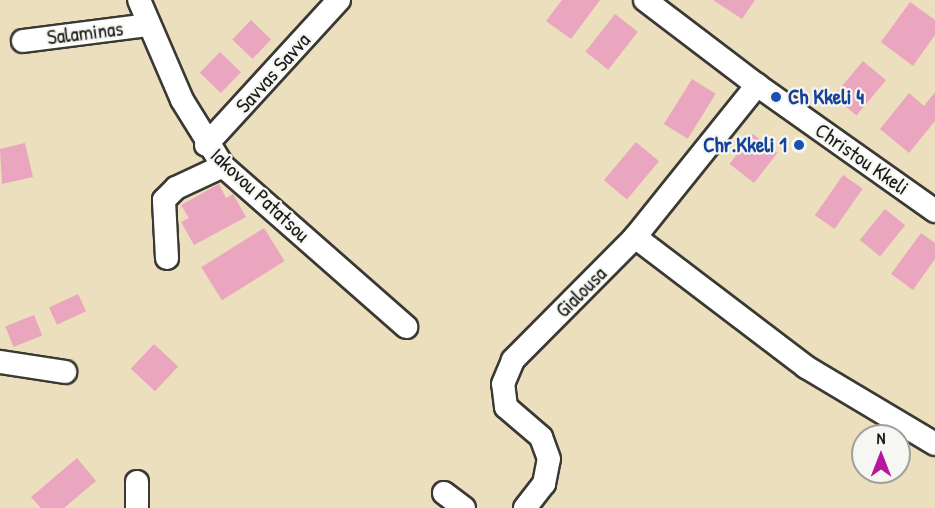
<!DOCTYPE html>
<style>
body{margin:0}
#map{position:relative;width:935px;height:508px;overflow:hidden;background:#ecdfbd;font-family:"Patrick Hand",sans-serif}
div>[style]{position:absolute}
.building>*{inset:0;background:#eaa5bf;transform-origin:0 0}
.roads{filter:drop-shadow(2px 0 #3b3934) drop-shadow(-2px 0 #3b3934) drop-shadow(0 2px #3b3934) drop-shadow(0 -2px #3b3934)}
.minor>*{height:22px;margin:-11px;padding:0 11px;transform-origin:11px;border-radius:11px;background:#fff}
.dots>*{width:16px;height:16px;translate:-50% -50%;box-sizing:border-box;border:3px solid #f6f6f2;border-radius:50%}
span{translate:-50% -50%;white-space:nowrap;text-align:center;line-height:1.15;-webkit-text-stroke:4.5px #f6f6f2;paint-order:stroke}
.street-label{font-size:21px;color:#1c1c1c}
.transit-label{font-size:21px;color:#164399;font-weight:700}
.left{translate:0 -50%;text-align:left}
.right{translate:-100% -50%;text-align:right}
.north{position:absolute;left:851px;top:424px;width:60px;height:60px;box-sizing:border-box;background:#f6f6f2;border:2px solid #9f9f9c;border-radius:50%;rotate:0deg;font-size:16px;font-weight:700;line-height:24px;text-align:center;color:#1c1c1c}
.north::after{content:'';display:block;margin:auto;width:21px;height:27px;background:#b5179e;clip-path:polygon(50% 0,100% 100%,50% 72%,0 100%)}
</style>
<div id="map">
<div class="building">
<div style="clip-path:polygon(562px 0,600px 0,571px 39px,546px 21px)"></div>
<div style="clip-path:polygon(713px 0,755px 0,742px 19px)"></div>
<div style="clip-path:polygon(910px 2px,935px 20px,935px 35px,913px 66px,881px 42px)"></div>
<div style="left:615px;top:14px;width:29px;height:48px;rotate:38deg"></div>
<div style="left:251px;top:20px;width:28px;height:27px;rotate:44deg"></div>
<div style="left:220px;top:52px;width:29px;height:29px;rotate:44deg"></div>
<div style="left:863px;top:61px;width:30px;height:46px;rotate:40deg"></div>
<div style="left:692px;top:79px;width:28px;height:53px;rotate:32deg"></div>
<div style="clip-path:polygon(935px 92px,935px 121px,909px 153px,880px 129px,909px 93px,924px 106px)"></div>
<div style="left:753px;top:134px;width:31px;height:38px;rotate:38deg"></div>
<div style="left:636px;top:142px;width:30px;height:50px;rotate:40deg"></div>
<div style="clip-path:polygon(25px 143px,33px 177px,2px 184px,0 149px)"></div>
<div style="left:843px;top:175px;width:24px;height:49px;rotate:35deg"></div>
<div style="clip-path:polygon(219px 184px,226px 198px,233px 194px,246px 217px,194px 245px,181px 222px,189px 218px,181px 205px)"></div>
<div style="left:885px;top:209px;width:26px;height:40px;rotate:39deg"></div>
<div style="left:264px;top:228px;width:39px;height:74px;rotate:58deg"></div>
<div style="clip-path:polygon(921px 233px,935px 243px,935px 259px,913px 290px,891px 274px)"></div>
<div style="left:78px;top:294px;width:19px;height:32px;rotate:65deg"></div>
<div style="left:34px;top:315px;width:22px;height:31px;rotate:68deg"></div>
<div style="left:154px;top:344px;width:33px;height:34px;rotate:43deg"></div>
<div style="clip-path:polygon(77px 458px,96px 481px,64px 508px,41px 508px,31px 497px)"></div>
</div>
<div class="roads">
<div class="minor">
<div style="left:139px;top:0;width:109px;rotate:66.7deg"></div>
<div style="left:182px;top:100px;width:78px;rotate:58.2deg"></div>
<div style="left:223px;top:166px;width:244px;rotate:41.3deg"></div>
<div style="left:645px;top:0;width:141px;rotate:37.2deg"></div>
<div style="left:757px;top:85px;width:218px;rotate:35.3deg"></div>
<div style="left:23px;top:41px;width:126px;rotate:-7.3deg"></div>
<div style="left:206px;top:145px;width:197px;rotate:-47.5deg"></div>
<div style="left:635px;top:237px;width:215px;rotate:37.2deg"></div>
<div style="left:806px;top:367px;width:150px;rotate:30.8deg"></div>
<div style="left:167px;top:258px;width:58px;rotate:-93deg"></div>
<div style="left:164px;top:200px;width:17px;rotate:-45deg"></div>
<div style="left:176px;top:188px;width:52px;rotate:-25.1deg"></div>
<div style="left:0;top:362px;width:66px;rotate:8.7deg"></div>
<div style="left:137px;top:482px;width:26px;rotate:90deg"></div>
<div style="left:444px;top:493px;width:25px;rotate:37deg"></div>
<div style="left:525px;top:508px;width:31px;rotate:-52deg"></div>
<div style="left:544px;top:484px;width:25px;rotate:-79deg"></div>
<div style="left:549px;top:459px;width:23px;rotate:-110deg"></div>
<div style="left:541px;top:437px;width:46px;rotate:-139.4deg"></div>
<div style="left:506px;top:407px;width:23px;rotate:-97deg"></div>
<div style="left:503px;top:384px;width:26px;rotate:-67deg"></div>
<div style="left:513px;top:360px;width:173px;rotate:-45.2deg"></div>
<div style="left:635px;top:237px;width:195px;rotate:-51.2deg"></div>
</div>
</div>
<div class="dots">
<div style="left:776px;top:97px;background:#1a4fb4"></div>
<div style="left:799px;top:145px;background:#1a4fb4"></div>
</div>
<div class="street-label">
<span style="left:85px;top:33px;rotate:-7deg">Salaminas</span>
<span style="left:273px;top:73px;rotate:-48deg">Savvas Savva</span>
<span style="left:862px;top:159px;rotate:35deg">Christou Kkeli</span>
<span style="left:260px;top:195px;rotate:43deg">Iakovou Patatsou</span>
<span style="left:581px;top:292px;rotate:-45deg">Gialousa</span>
</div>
<div class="transit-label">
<span class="left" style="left:788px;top:97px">Ch Kkeli 4</span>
<span class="right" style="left:787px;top:145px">Chr.Kkeli 1</span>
</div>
<div class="north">N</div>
</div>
